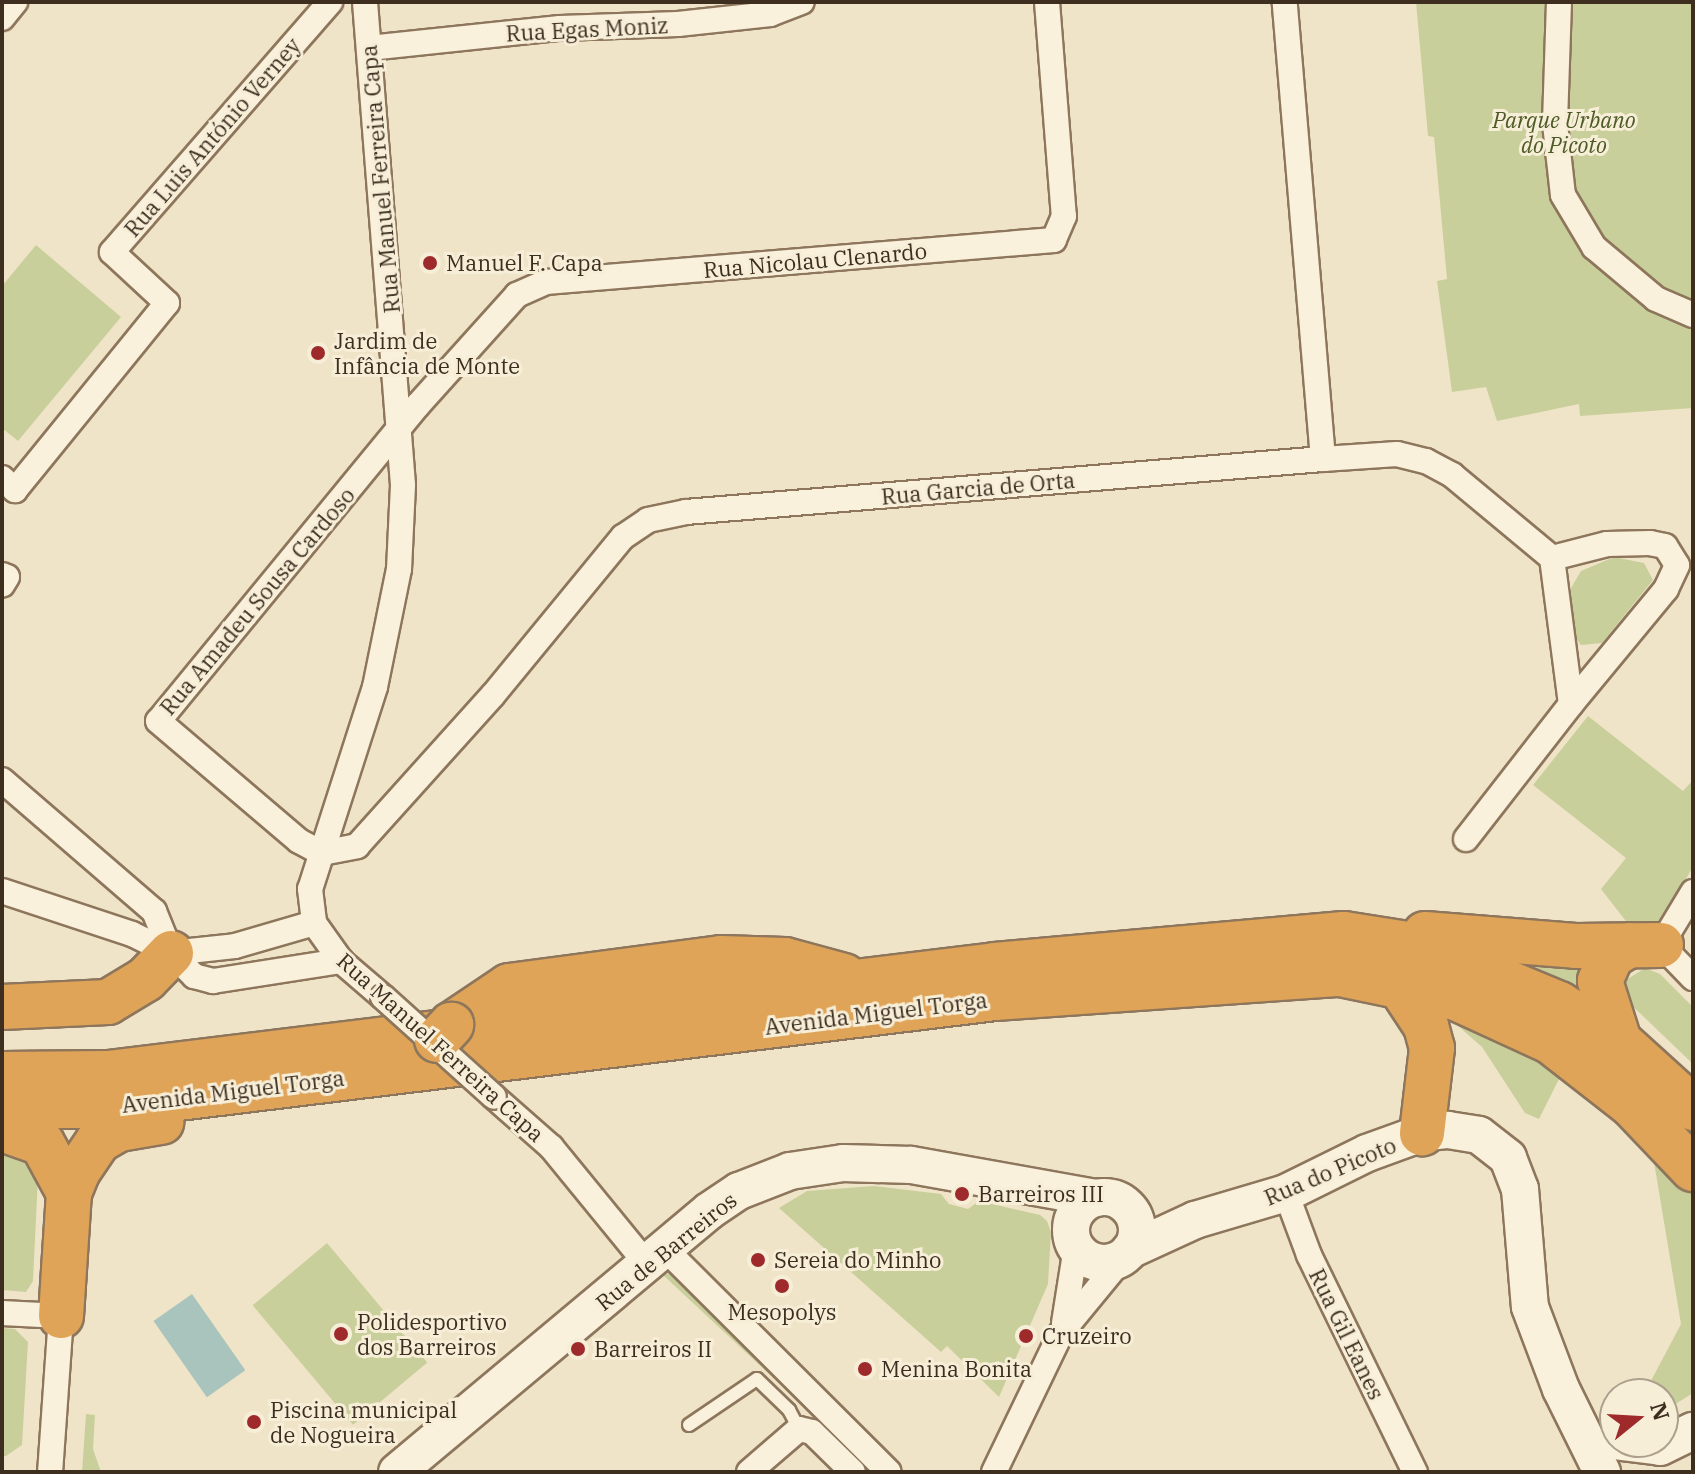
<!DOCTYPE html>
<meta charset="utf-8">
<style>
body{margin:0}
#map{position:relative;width:1695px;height:1474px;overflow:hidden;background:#f0e4c8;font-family:"IBM Plex Serif",serif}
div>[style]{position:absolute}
.green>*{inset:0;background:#c9cf9b;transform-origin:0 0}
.water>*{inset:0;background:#a9c4bc;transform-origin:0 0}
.roads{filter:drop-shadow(2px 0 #8d765c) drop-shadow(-2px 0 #8d765c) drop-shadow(0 2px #8d765c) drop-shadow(0 -2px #8d765c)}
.lane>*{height:12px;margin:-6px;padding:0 6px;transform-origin:6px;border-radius:6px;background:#faf1dc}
.street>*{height:24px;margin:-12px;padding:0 12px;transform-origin:12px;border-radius:12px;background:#faf1dc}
.secondary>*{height:36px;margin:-18px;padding:0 18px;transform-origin:18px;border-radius:18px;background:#faf1dc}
.secondary>.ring{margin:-18px;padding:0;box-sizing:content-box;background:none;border:36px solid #faf1dc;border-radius:50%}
.highway>*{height:44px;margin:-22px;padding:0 22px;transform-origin:22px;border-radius:22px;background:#e0a458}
.bridges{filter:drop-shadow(2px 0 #8d765c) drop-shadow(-2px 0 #8d765c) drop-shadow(0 2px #8d765c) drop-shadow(0 -2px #8d765c)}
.street-bridge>*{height:24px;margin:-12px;padding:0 12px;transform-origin:12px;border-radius:12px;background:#faf1dc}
.highway-bridge>*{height:44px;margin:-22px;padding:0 22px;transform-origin:22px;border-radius:22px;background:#e0a458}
.dots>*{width:22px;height:22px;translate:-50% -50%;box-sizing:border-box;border:4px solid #f7eed8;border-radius:50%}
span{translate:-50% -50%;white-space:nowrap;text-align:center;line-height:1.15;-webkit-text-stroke:6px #f7eed8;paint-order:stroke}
.street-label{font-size:22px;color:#3d2e20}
.park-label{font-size:22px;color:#4d5a26;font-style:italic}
.poi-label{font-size:22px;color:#3d2e20}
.left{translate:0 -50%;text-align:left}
.frame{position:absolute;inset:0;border:4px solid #3d2e20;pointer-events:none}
.north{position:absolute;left:1599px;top:1378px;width:80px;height:80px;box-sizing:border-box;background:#f7eed8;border:2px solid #ada18e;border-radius:50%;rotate:72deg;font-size:22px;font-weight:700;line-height:32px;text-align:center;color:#3d2e20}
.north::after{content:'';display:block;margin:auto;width:28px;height:36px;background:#9e2a2b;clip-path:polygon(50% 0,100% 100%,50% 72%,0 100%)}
</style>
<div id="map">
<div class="green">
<div style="clip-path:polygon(1416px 2px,1693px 2px,1693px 408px,1580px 416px,1579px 404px,1497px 421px,1486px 387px,1452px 392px,1437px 281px,1447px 279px,1434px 137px,1428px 136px)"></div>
<div style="clip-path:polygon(36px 245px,121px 317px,18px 441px,2px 428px,2px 286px)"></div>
<div style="clip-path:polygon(1614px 557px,1644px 563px,1653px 580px,1602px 643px,1581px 645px,1572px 634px,1571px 588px,1581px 571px)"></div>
<div style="clip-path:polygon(1588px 716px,1683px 791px,1693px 780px,1693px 867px,1658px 925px,1632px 929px,1601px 889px,1626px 858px,1533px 785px)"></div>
<div style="clip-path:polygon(1491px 951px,1589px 957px,1582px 994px,1526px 965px)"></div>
<div style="clip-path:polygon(1645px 968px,1660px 974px,1693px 1007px,1693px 1064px,1623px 997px,1626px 980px)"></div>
<div style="clip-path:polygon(1449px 1018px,1564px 1069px,1539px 1119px,1525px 1113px,1482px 1047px)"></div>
<div style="clip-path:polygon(2px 1144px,32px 1163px,38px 1177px,33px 1281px,26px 1292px,2px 1290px)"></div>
<div style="clip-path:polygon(1653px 1156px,1693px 1195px,1693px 1393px,1663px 1412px,1663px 1394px,1644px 1394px,1681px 1324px)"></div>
<div style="clip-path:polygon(874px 1186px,941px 1194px,949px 1204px,968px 1209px,979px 1201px,1040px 1215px,1047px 1221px,1051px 1232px,1048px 1284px,999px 1397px,947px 1346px,941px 1352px,779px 1208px,807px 1191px)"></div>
<div style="left:327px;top:1243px;width:156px;height:97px;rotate:50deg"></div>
<div style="clip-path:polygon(672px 1273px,874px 1472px,663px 1275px)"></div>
<div style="clip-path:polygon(2px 1328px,15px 1329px,28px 1342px,22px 1445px,6px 1456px,2px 1456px)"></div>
<div style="clip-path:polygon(86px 1414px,95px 1415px,93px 1449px,101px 1472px,82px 1472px)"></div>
</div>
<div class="water">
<div style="left:192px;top:1294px;width:93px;height:47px;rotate:55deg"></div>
</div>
<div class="roads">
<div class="lane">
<div style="left:689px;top:1425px;width:82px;rotate:-34.1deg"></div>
<div style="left:757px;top:1379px;width:45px;rotate:44.1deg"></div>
<div style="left:789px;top:1410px;width:21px;rotate:62deg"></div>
</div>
<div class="street">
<div style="left:365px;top:2px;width:484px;rotate:85.5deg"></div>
<div style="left:403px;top:485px;width:84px;rotate:92.7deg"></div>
<div style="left:399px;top:569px;width:120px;rotate:101.5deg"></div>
<div style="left:375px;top:687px;width:212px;rotate:107.8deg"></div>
<div style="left:310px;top:889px;width:34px;rotate:83deg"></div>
<div style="left:314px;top:923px;width:47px;rotate:54.6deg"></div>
<div style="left:341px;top:961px;width:55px;rotate:40.6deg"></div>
<div style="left:1047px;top:2px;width:215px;rotate:85.5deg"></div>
<div style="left:1064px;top:216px;width:26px;rotate:113deg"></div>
<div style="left:1054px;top:240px;width:510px;rotate:175.27deg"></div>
<div style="left:546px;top:282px;width:32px;rotate:156deg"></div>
<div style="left:517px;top:295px;width:148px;rotate:132deg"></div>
<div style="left:418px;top:405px;width:409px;rotate:129.4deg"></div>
<div style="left:158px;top:721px;width:185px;rotate:40.4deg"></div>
<div style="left:299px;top:841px;width:26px;rotate:28deg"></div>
<div style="left:322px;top:853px;width:36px;rotate:-11deg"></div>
<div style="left:357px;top:846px;width:203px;rotate:-48deg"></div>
<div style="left:493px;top:695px;width:205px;rotate:-50.6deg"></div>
<div style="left:623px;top:537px;width:30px;rotate:-34deg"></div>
<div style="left:648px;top:520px;width:39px;rotate:-12deg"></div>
<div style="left:686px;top:512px;width:639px;rotate:-4.76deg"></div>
<div style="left:1323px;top:459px;width:459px;rotate:-94.8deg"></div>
<div style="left:1559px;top:2px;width:122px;rotate:91.9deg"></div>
<div style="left:1555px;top:124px;width:71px;rotate:83.6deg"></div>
<div style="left:1563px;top:195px;width:61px;rotate:59.2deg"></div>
<div style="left:1594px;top:247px;width:81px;rotate:40deg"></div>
<div style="left:1656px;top:299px;width:40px;rotate:23.4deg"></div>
<div style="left:2px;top:18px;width:21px;rotate:-51deg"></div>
<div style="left:369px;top:48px;width:192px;rotate:-6deg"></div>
<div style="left:560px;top:28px;width:118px;rotate:-1.9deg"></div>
<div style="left:678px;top:24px;width:93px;rotate:-6.2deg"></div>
<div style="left:770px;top:14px;width:34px;rotate:-21deg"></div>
<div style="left:1323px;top:459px;width:74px;rotate:-3.9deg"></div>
<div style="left:1397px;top:454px;width:30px;rotate:14deg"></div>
<div style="left:1426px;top:461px;width:30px;rotate:28deg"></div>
<div style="left:1452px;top:475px;width:130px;rotate:39.7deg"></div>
<div style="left:1552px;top:558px;width:147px;rotate:82.6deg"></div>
<div style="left:1571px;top:704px;width:149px;rotate:-50.4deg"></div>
<div style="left:1666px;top:589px;width:26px;rotate:-65deg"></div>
<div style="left:1677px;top:565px;width:22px;rotate:-122deg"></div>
<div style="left:1665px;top:546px;width:15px;rotate:-169deg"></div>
<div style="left:1650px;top:543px;width:43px;rotate:178.7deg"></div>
<div style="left:1607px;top:544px;width:57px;rotate:165.7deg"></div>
<div style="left:2px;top:478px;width:18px;rotate:43deg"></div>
<div style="left:15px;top:490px;width:241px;rotate:-50.9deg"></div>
<div style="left:167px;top:303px;width:75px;rotate:-137.2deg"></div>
<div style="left:112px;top:252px;width:332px;rotate:-48.9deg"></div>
<div style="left:2px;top:575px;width:5px;rotate:22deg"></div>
<div style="left:7px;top:577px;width:9px;rotate:122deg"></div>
<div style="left:2px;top:780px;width:201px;rotate:40.8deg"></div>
<div style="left:154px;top:911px;width:45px;rotate:68deg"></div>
<div style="left:1466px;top:839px;width:171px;rotate:-52.1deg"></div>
<div style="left:2px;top:891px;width:137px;rotate:18.3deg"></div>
<div style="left:132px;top:934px;width:43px;rotate:26deg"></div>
<div style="left:171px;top:953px;width:33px;rotate:45deg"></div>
<div style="left:194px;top:976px;width:20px;rotate:15deg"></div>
<div style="left:213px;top:981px;width:130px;rotate:-8.9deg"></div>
<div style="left:1693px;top:892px;width:62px;rotate:121.1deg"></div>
<div style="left:1661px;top:945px;width:46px;rotate:45.9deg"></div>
<div style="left:171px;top:953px;width:64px;rotate:-6.2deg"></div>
<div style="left:235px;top:946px;width:82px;rotate:-16.2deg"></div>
<div style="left:494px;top:1097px;width:76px;rotate:41.3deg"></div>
<div style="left:551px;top:1147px;width:149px;rotate:50.7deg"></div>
<div style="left:1286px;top:1193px;width:66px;rotate:69.6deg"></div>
<div style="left:1309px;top:1255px;width:242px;rotate:64deg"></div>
<div style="left:664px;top:1248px;width:317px;rotate:44.9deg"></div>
<div style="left:2px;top:1313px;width:59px;rotate:2.9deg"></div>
<div style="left:61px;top:1316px;width:156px;rotate:94deg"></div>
<div style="left:1064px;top:1323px;width:77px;rotate:-81deg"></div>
<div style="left:749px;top:1472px;width:66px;rotate:-40.7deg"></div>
<div style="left:799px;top:1429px;width:13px;rotate:13deg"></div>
<div style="left:812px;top:1432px;width:57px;rotate:44.3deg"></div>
<div style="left:994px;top:1472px;width:154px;rotate:-64.3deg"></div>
<div style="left:1061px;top:1333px;width:102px;rotate:-50.6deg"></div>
</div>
<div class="secondary">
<div class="ring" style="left:1071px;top:1197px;width:30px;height:30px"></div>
<div style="left:1130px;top:1250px;width:72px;rotate:-24.8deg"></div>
<div style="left:1195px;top:1220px;width:95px;rotate:-16.5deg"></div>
<div style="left:1286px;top:1193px;width:90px;rotate:-26.3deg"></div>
<div style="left:1367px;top:1153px;width:59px;rotate:-20deg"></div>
<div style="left:1422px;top:1133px;width:26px;rotate:-7deg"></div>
<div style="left:1448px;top:1130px;width:31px;rotate:9deg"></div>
<div style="left:1479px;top:1135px;width:37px;rotate:38deg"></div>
<div style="left:1508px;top:1158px;width:33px;rotate:69deg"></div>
<div style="left:1520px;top:1189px;width:118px;rotate:85.2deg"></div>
<div style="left:1530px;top:1307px;width:88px;rotate:69.3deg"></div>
<div style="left:1561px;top:1389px;width:93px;rotate:63.7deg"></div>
<div style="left:1621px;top:1442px;width:39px;rotate:7deg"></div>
<div style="left:1660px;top:1447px;width:37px;rotate:-26deg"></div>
<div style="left:397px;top:1472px;width:407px;rotate:-39.9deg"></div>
<div style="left:709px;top:1211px;width:36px;rotate:-34deg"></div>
<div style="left:739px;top:1191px;width:55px;rotate:-21.4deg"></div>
<div style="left:790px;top:1171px;width:54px;rotate:-8.6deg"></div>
<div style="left:843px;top:1163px;width:68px;rotate:1.7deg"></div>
<div style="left:911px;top:1165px;width:188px;rotate:10.1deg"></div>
</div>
<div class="highway">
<div style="left:1425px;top:934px;width:151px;rotate:4.5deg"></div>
<div style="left:1576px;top:946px;width:85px;rotate:-0.7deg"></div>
<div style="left:1397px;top:982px;width:53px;rotate:56.6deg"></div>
<div style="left:1426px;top:1026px;width:23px;rotate:75deg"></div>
<div style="left:1432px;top:1048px;width:86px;rotate:96.7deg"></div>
<div style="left:2px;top:1007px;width:106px;rotate:-2.7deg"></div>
<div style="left:108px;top:1002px;width:44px;rotate:-31.2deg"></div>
<div style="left:146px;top:979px;width:36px;rotate:-46deg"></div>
<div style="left:451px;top:1025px;width:70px;rotate:-33.9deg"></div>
<div style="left:509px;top:986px;width:214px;rotate:-7.5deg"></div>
<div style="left:721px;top:958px;width:64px;rotate:1.8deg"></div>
<div style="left:785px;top:960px;width:61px;rotate:15.2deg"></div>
<div style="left:1619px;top:1041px;width:63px;rotate:-107.6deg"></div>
<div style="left:1600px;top:981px;width:27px;rotate:-66deg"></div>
<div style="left:1611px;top:956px;width:21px;rotate:-31deg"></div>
<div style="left:2px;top:1074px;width:106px;rotate:-0.5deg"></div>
<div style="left:108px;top:1073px;width:894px;rotate:-6.94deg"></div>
<div style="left:995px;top:965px;width:350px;rotate:-5.1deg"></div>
<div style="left:1344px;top:934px;width:77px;rotate:9deg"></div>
<div style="left:1420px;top:946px;width:151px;rotate:22.6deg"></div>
<div style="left:1559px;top:1004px;width:70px;rotate:31.7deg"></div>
<div style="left:1619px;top:1041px;width:100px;rotate:42.2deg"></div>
<div style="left:2px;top:1106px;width:111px"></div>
<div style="left:113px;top:1106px;width:889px;rotate:-6.98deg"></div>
<div style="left:995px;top:998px;width:346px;rotate:-4deg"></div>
<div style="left:1340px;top:974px;width:118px;rotate:11.7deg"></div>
<div style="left:1456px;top:998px;width:103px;rotate:24.6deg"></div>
<div style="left:1550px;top:1041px;width:103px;rotate:37.9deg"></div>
<div style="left:1631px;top:1104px;width:90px;rotate:46.4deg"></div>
<div style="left:2px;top:1129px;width:42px;rotate:19.3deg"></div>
<div style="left:42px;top:1143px;width:57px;rotate:61.6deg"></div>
<div style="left:61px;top:1316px;width:123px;rotate:-86.3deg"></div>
<div style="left:69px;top:1193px;width:24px;rotate:-68deg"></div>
<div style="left:78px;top:1171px;width:36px;rotate:-56deg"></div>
<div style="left:98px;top:1141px;width:24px;rotate:-30deg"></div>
<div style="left:119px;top:1129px;width:43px;rotate:-9.5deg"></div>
</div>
</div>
<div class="bridges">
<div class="street-bridge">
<div style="left:383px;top:997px;width:149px;rotate:42deg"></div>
</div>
<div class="highway-bridge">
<div style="left:437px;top:1040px;width:21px;rotate:-47deg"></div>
</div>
</div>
<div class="dots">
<div style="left:430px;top:263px;background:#9e2a2b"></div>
<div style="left:318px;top:353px;background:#9e2a2b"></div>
<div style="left:962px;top:1194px;background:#9e2a2b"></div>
<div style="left:758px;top:1260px;background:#9e2a2b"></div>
<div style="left:782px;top:1286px;background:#9e2a2b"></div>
<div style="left:341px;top:1334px;background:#9e2a2b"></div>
<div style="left:1026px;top:1336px;background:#9e2a2b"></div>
<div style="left:578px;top:1349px;background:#9e2a2b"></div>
<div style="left:865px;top:1369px;background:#9e2a2b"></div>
<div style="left:254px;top:1422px;background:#9e2a2b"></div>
</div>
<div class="street-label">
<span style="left:587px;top:29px;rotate:-3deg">Rua Egas Moniz</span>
<span style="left:212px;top:137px;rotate:-49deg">Rua Luis António Verney</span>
<span style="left:380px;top:179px;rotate:-95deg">Rua Manuel Ferreira Capa</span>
<span style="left:815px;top:260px;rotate:-5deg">Rua Nicolau Clenardo</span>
<span style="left:978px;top:488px;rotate:-5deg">Rua Garcia de Orta</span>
<span style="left:257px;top:601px;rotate:-50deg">Rua Amadeu Sousa Cardoso</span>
<span style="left:876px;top:1013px;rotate:-7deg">Avenida Miguel Torga</span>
<span style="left:441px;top:1047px;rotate:42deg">Rua Manuel Ferreira Capa</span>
<span style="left:233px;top:1091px;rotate:-7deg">Avenida Miguel Torga</span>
<span style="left:1330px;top:1171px;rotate:-23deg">Rua do Picoto</span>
<span style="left:666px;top:1251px;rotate:-39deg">Rua de Barreiros</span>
<span style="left:1347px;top:1334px;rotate:64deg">Rua Gil Eanes</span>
</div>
<div class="park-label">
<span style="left:1564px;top:132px">Parque Urbano<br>do Picoto</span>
</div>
<div class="poi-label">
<span class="left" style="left:446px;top:263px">Manuel F. Capa</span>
<span class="left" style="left:334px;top:353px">Jardim de<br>Infância de Monte</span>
<span class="left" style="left:978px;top:1194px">Barreiros III</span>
<span class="left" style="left:774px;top:1260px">Sereia do Minho</span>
<span style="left:782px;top:1312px">Mesopolys</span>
<span class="left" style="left:357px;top:1334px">Polidesportivo<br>dos Barreiros</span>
<span class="left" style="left:1042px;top:1336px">Cruzeiro</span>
<span class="left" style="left:594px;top:1349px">Barreiros II</span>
<span class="left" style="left:881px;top:1369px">Menina Bonita</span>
<span class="left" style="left:270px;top:1422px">Piscina municipal<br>de Nogueira</span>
</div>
<div class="frame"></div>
<div class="north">N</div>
</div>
